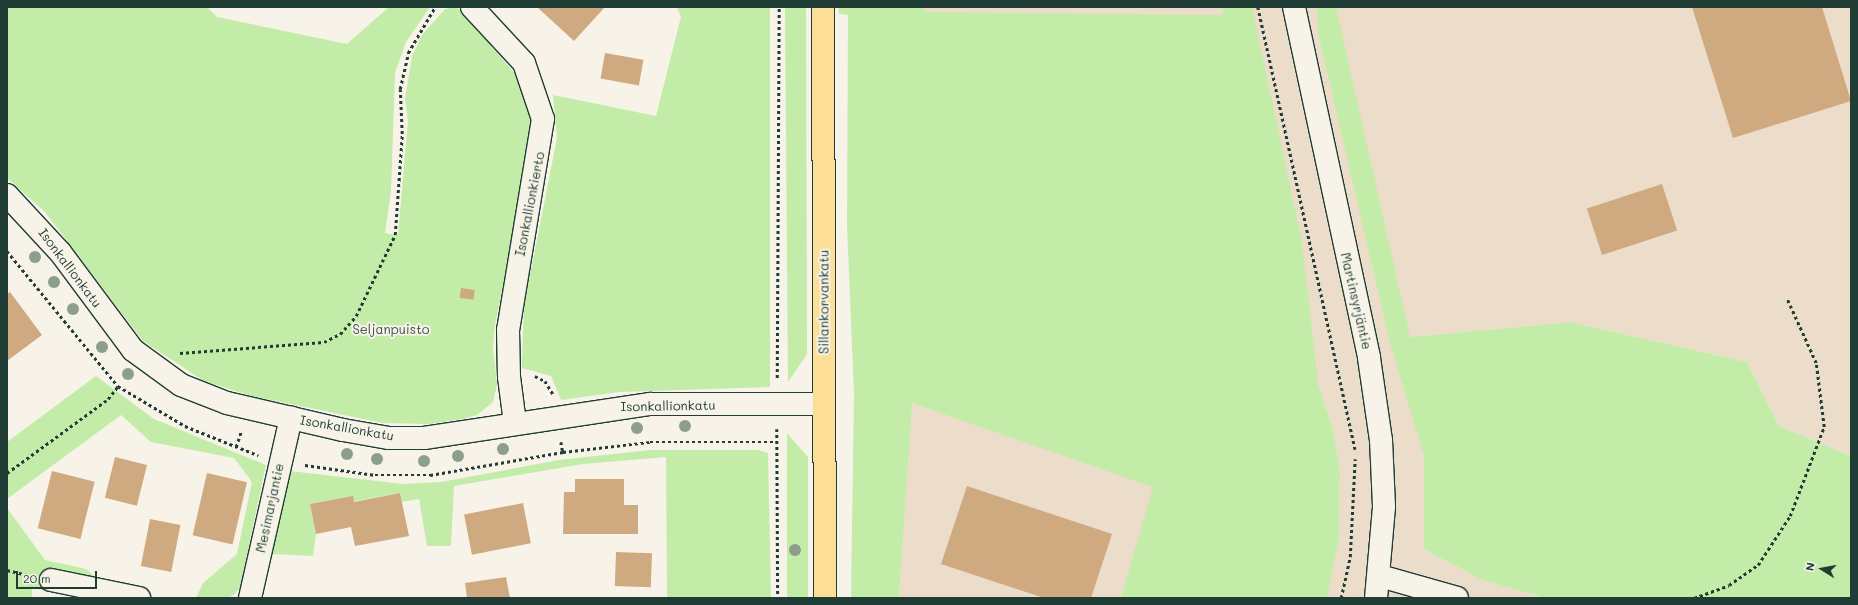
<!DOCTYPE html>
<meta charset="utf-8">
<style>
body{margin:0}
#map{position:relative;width:1858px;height:605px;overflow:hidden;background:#f7f3e8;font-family:Mali,sans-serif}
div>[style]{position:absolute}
.built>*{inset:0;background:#ebddc9}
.green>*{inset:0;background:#c2eca8}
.building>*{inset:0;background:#cfaa81;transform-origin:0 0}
.path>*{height:2.5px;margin-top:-1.25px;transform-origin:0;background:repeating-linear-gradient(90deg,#1f3d34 0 3px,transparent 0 6px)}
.roads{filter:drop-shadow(1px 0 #1f3d34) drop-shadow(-1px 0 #1f3d34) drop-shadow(0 1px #1f3d34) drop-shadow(0 -1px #1f3d34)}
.minor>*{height:22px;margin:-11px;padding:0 11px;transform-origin:11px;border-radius:11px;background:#f7f3e8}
.major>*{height:22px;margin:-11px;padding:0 11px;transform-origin:11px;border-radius:11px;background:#fdde96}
.trees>*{width:12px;height:12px;margin:-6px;border-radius:50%;background:#8d9d8e}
span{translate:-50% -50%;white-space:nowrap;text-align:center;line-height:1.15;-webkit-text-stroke:4px #f7f3e8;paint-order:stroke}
.street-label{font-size:13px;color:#1f3d34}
.park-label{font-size:13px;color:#375745}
.frame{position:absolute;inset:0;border:8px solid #1f3d34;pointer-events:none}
.north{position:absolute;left:1802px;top:549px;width:40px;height:40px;-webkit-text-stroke:3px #f7f3e8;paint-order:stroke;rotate:281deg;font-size:11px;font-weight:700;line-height:16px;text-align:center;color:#1f3d34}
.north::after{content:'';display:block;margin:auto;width:14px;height:18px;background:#1f3d34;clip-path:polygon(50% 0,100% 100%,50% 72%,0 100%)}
.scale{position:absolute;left:16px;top:571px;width:81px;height:18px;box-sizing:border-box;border:2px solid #1f3d34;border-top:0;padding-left:5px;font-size:12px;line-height:14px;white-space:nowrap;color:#1f3d34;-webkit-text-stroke:3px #f7f3e8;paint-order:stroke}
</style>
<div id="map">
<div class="built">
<div style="clip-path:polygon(869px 7px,1851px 7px,1851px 456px,1779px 426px,1747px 362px,1570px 322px,1411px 337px,1424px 456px,1424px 549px,1482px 580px,1546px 598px,899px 598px,911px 403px,1338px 537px,1340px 471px,1333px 429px,1318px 383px)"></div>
</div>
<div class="green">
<div style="clip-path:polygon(7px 7px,207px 7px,217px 17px,347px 44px,389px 7px,430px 7px,406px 42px,395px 73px,391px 191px,385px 233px,398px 235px,408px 121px,405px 99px,412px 56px,422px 35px,445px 9px,457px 7px,517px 76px,531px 112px,529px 156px,495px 325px,493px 347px,497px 385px,493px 402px,477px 415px,462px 419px,428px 424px,383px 423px,252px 396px,204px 381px,143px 341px,45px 212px,7px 178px)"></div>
<div style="clip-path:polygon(677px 7px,770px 7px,770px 387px,619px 392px,561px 400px,551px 376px,522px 368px,522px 361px,524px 306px,557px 138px,553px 95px,656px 116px,681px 17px)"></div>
<div style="clip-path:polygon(785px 7px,806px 7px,807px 354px,788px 382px)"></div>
<div style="clip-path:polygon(839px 7px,924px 7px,924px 12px,1222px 15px,1224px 7px,1252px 7px,1302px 242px,1318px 383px,1333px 429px,1340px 471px,1339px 537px,1327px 598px,1121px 598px,1153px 487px,912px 403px,899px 598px,851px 598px,854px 393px,847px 226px,848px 15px,839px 14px)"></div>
<div style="clip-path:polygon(1317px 7px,1336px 7px,1410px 337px,1570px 322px,1747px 362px,1779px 426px,1851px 456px,1851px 598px,1546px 598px,1482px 580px,1424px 549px,1424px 456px,1390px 343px,1318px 33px)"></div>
<div style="clip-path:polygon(96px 376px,154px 419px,266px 465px,240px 587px,235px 594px,228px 598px,196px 598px,203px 583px,237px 554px,252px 482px,234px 458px,151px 442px,121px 415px,7px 499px,7px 442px)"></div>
<div style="clip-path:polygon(787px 433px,808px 457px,808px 598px,787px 598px)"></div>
<div style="clip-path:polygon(651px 450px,758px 450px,768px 453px,771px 598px,667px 598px,666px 457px,583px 464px,454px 486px,451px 546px,427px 546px,419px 499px,402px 502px,400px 493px,350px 502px,348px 497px,310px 504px,316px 534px,313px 556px,272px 554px,290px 471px,403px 484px,441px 482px,559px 460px)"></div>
<div style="clip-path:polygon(7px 508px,45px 560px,86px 569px,95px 577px,54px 569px,49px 591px,32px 588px,32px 598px,7px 598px)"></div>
</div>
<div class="building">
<div style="clip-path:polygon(537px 7px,605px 7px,574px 41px)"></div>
<div style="clip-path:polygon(1692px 7px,1822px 7px,1851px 101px,1733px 138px)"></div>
<div style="left:605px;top:53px;width:39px;height:26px;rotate:10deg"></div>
<div style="left:1662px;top:184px;width:49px;height:79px;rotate:72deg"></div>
<div style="left:461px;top:288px;width:14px;height:10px;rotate:8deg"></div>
<div style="clip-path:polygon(10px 292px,42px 335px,7px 361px,7px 294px)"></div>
<div style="left:115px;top:457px;width:33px;height:42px;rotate:14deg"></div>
<div style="left:52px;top:471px;width:44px;height:59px;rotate:14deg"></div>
<div style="left:207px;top:473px;width:41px;height:64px;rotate:13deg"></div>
<div style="clip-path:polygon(575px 479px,624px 479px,624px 505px,638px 505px,638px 534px,563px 534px,564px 492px,575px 492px)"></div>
<div style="clip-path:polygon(967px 486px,1112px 534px,1091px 598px,1044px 598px,941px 564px)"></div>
<div style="clip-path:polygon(400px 493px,409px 536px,355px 546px,351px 527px,316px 534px,310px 504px,353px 496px,354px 502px)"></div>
<div style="left:523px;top:503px;width:41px;height:60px;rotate:79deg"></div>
<div style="left:150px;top:519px;width:31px;height:48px;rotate:11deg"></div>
<div style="left:616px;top:552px;width:36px;height:34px;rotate:2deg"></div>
<div style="clip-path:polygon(506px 577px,510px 598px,467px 598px,465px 583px)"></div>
</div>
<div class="path">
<div style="left:1258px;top:7px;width:453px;rotate:77.6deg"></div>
<div style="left:7px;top:251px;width:175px;rotate:50.6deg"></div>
<div style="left:118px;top:386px;width:78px;rotate:30.8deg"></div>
<div style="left:185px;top:426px;width:79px;rotate:21.7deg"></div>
<div style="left:180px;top:353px;width:144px;rotate:-4.4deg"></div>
<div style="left:324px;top:342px;width:18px;rotate:-27deg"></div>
<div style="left:340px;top:334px;width:24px;rotate:-48deg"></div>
<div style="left:356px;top:316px;width:90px;rotate:-64.3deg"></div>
<div style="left:395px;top:235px;width:101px;rotate:-86deg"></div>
<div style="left:402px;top:134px;width:45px;rotate:-92.5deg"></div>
<div style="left:400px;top:89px;width:37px;rotate:-77deg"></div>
<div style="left:408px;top:53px;width:53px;rotate:-59.6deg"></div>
<div style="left:535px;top:376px;width:11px;rotate:27deg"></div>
<div style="left:545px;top:381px;width:15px;rotate:58deg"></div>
<div style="left:777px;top:378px;width:371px;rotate:-89.7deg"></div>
<div style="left:777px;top:429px;width:169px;rotate:89.7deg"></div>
<div style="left:561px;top:442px;width:10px;rotate:79deg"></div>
<div style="left:236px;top:447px;width:16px;rotate:-72deg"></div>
<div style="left:305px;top:465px;width:71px;rotate:8.1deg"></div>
<div style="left:375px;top:475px;width:55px"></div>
<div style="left:430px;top:475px;width:135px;rotate:-9.8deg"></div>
<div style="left:563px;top:452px;width:88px;rotate:-6.6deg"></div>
<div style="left:650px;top:442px;width:127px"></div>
<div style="left:7px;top:473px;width:125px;rotate:-36.2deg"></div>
<div style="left:108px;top:399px;width:16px;rotate:-52deg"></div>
<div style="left:7px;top:570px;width:21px;rotate:14deg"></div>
<div style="left:1341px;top:598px;width:42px;rotate:-77.6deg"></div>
<div style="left:1350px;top:557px;width:98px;rotate:-87.1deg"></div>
<div style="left:1694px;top:598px;width:37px;rotate:-20deg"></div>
<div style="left:1729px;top:585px;width:35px;rotate:-35deg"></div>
<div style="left:1758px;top:565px;width:59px;rotate:-56.9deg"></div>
<div style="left:1790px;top:516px;width:95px;rotate:-69.1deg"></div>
<div style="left:1824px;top:427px;width:64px;rotate:-97.1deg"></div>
<div style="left:1816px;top:363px;width:70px;rotate:-114.4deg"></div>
</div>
<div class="roads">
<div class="minor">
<div style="left:472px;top:7px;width:76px;rotate:47.1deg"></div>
<div style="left:524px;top:63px;width:59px;rotate:71.3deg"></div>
<div style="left:543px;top:119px;width:214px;rotate:99.4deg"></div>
<div style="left:508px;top:330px;width:47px;rotate:88.8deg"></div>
<div style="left:509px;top:377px;width:46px;rotate:82.6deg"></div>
<div style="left:1294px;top:7px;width:359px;rotate:77.9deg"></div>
<div style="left:1369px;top:358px;width:83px;rotate:81.7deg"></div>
<div style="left:1381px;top:440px;width:67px;rotate:87.4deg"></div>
<div style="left:1384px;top:507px;width:91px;rotate:95deg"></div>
<div style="left:7px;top:195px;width:78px;rotate:47.1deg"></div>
<div style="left:60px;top:252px;width:122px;rotate:53.3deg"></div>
<div style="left:133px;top:350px;width:59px;rotate:36.1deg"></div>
<div style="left:181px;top:385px;width:49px;rotate:21.4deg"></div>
<div style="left:227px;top:403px;width:119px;rotate:13.1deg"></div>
<div style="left:343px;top:430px;width:47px;rotate:9.9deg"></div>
<div style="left:389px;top:438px;width:35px"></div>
<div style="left:424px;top:438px;width:229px;rotate:-8.6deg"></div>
<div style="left:650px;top:404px;width:174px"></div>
<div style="left:1380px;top:576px;width:80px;rotate:15.9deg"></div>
<div style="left:51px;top:580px;width:90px;rotate:11.6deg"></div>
<div style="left:250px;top:598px;width:185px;rotate:-77.2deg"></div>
</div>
<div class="major">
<div style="left:823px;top:7px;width:591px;rotate:89.81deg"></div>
</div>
</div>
<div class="trees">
<div style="left:35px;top:257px"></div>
<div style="left:54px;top:282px"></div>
<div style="left:73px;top:309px"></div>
<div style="left:102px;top:347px"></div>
<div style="left:128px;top:374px"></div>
<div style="left:685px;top:426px"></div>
<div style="left:637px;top:428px"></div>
<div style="left:503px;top:449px"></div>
<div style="left:347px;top:454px"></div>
<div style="left:458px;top:456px"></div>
<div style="left:377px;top:459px"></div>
<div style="left:424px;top:461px"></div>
<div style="left:795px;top:550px"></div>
</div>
<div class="street-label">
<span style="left:530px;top:204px;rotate:-79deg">Isonkallionkierto</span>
<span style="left:70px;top:268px;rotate:53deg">Isonkallionkatu</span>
<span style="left:1356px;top:301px;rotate:77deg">Martinsyrjäntie</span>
<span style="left:824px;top:302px;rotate:-90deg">Sillankorvankatu</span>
<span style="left:668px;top:406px;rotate:-1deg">Isonkallionkatu</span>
<span style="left:347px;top:428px;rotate:10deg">Isonkallionkatu</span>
<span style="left:270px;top:508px;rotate:-78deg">Mesimarjantie</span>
</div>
<div class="park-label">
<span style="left:391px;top:329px">Seljanpuisto</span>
</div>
<div class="frame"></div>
<div class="north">N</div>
<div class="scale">20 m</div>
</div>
